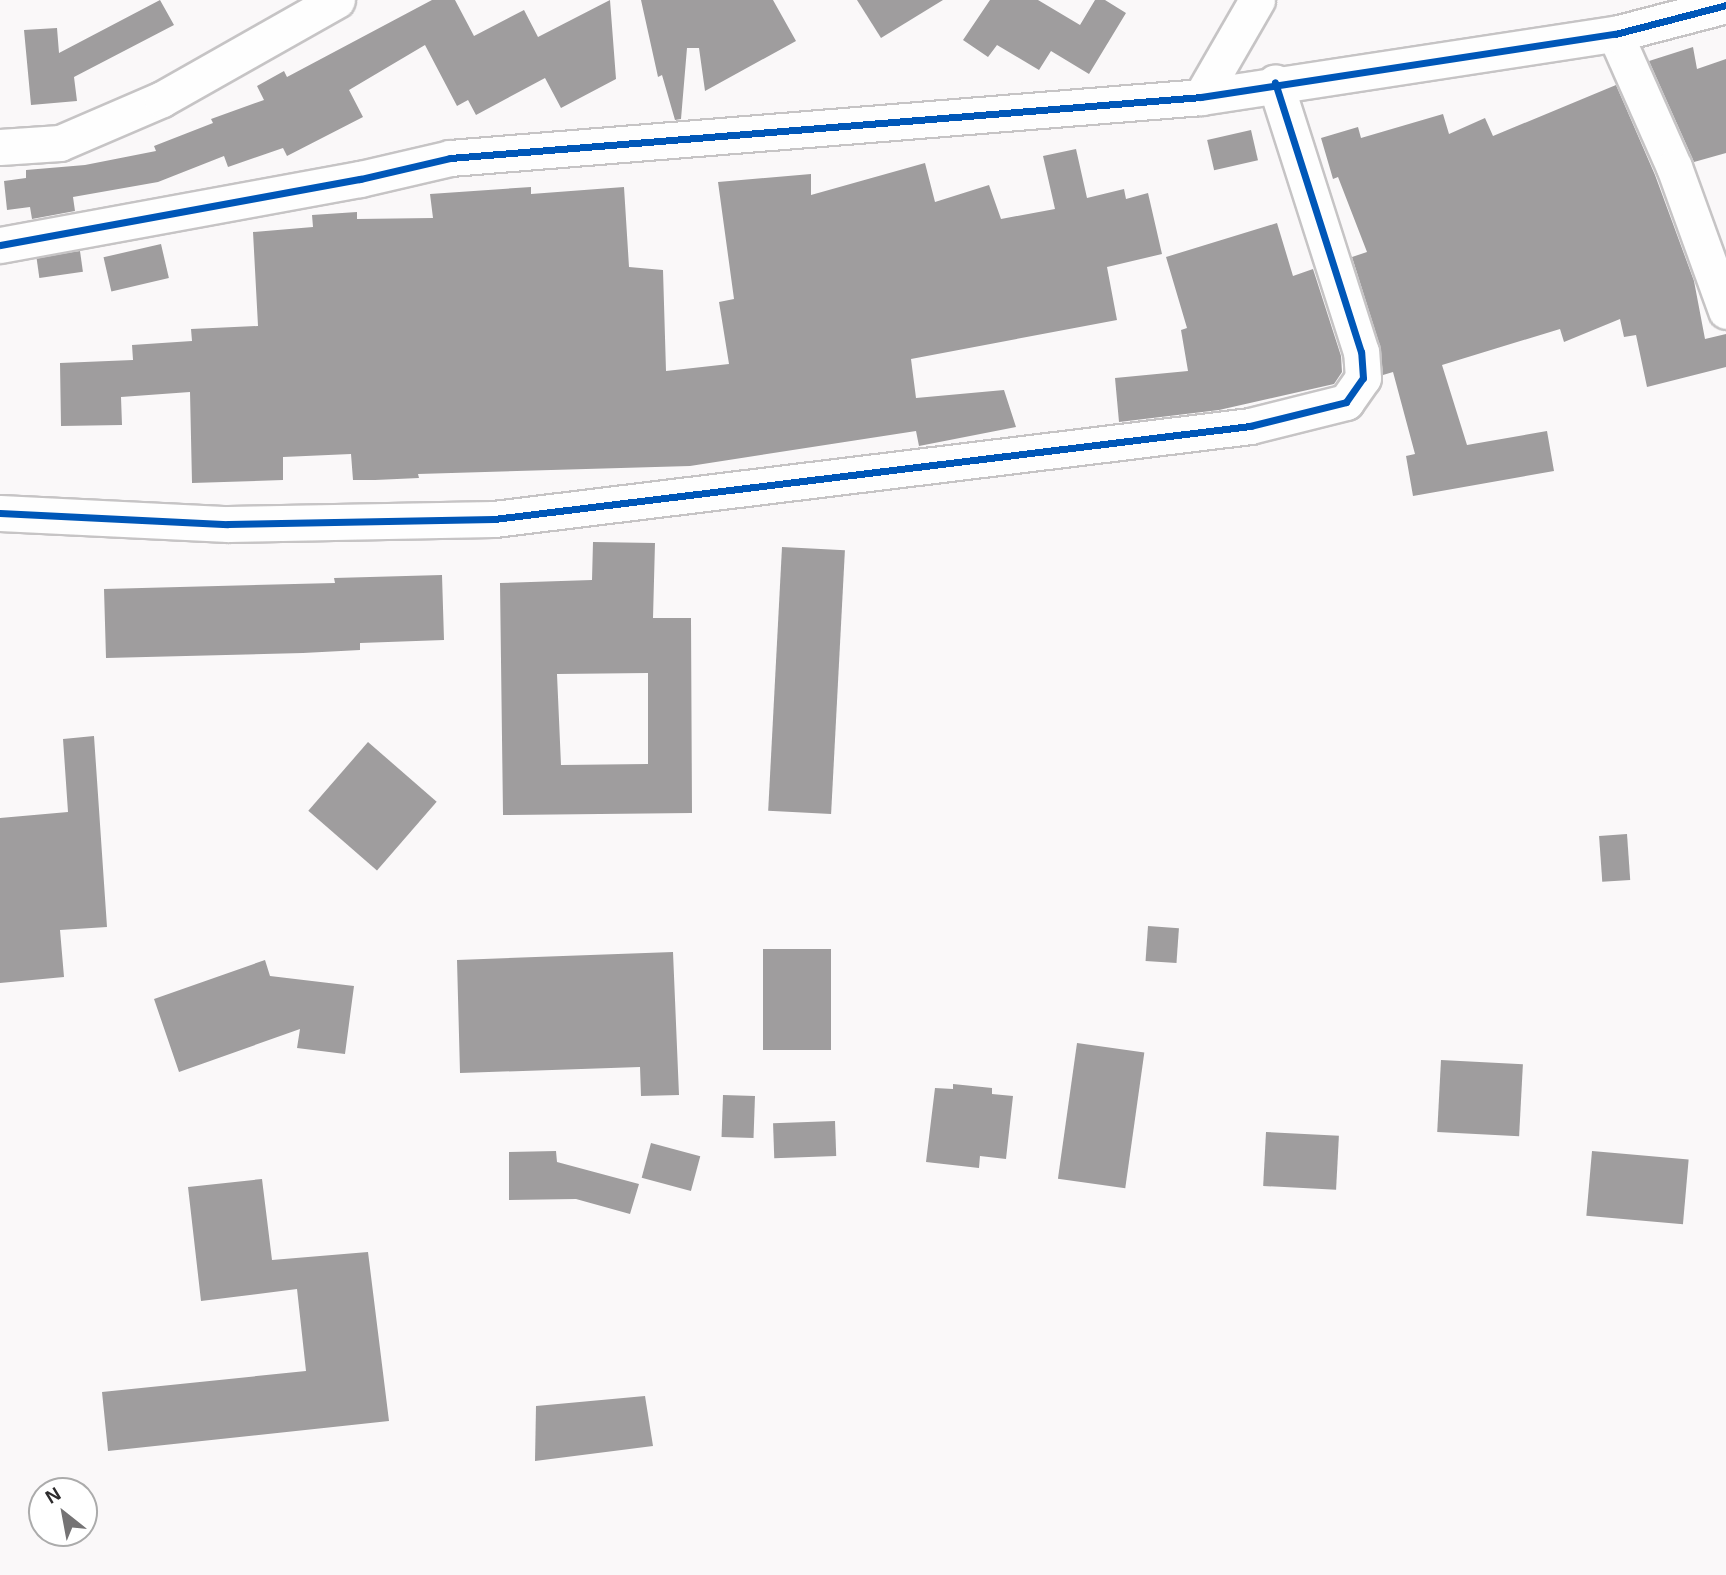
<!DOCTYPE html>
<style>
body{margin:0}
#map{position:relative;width:1726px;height:1575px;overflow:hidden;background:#faf8f9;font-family:Arial,sans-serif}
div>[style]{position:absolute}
.building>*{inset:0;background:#9f9d9e;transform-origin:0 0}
.roads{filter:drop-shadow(2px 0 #c6c4c5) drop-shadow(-2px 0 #c6c4c5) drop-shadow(0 2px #c6c4c5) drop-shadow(0 -2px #c6c4c5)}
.street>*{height:35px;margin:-17.5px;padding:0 17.5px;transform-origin:17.5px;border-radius:17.5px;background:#fefefe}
.cycleway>*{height:7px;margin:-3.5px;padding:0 3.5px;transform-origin:3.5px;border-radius:3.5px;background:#0057b8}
span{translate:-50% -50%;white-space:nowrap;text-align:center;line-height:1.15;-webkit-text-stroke:7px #fff;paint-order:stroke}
.north{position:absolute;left:28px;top:1477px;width:70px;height:70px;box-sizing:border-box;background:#fff;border:2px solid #ababab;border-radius:50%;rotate:329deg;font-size:19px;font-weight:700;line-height:28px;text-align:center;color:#2e2c2d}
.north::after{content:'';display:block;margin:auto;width:24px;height:32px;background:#757374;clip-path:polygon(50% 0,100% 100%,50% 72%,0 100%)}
</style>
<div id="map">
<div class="building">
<div style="clip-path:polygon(160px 0,174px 25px,74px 77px,77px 101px,31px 105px,24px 30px,57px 28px,59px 53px)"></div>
<div style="clip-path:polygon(432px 0,455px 0,474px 36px,524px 10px,538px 37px,610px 0,616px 79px,561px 108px,545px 78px,476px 115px,468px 100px,457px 106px,425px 45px,349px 90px,363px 117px,287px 156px,283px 148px,228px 167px,224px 156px,158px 182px,73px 197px,75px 211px,32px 219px,30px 207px,7px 210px,4px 181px,26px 178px,26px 170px,85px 165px,156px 151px,154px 146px,213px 123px,211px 119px,264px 100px,257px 86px,284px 71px,287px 77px)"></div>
<div style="clip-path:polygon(641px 0,773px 0,796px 41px,705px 91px,699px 48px,687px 48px,681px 119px,675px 120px,662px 75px,658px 77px)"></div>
<div style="clip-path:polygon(857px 0,943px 0,881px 38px)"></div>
<div style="clip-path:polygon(990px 0,1038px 0,1080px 25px,1095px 0,1105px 0,1126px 13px,1089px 74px,1051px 51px,1039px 70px,997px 45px,988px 57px,963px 40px)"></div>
<div style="clip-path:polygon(1693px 47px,1697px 69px,1726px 59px,1726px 153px,1694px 162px,1649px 61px)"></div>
<div style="clip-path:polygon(1616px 85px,1655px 175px,1694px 281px,1705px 339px,1726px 334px,1726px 367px,1647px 387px,1636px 335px,1624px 337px,1620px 319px,1564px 342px,1560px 329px,1442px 365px,1467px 445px,1547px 431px,1554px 471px,1413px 496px,1406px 456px,1415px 454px,1393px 372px,1383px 375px,1380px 346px,1352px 257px,1367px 252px,1338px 177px,1333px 179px,1321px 138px,1358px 127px,1361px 138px,1443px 114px,1449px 134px,1485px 118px,1493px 136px)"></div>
<div style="left:1251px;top:130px;width:31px;height:45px;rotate:77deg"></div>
<div style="clip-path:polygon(1076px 149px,1087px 198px,1124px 189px,1126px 199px,1148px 193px,1162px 254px,1107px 267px,1117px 320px,911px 359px,916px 398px,1004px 390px,1016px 427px,919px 446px,916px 431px,690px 466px,418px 474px,419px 478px,375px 480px,353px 480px,351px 454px,283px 457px,283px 480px,192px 483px,190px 392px,121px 397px,122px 425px,61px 426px,60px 363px,133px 360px,132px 345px,192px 341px,191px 329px,258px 326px,253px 232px,313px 227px,312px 215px,357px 212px,357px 219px,433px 218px,430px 194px,531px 187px,531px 194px,624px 187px,629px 267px,663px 270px,666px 371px,729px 364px,719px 302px,734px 299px,718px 182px,811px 174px,811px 195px,925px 163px,935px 202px,989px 185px,1001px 219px,1055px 209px,1043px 156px)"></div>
<div style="clip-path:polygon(1277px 223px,1293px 276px,1313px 269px,1341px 356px,1342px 372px,1334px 384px,1219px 410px,1119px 422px,1115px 378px,1188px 371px,1181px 330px,1187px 328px,1166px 257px)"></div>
<div style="left:161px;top:244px;width:35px;height:59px;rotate:77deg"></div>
<div style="left:80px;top:251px;width:21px;height:44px;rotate:82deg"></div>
<div style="clip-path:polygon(evenodd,593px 542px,655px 543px,653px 618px,691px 618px,692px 813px,503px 815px,500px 583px,592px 580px,593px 542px,648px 673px,648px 764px,561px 765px,557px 674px,648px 673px)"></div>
<div style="left:782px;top:547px;width:63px;height:264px;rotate:3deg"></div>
<div style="clip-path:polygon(442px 575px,444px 640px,360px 643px,360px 650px,303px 653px,106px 658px,104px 589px,335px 583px,334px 578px)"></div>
<div style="clip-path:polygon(94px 736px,107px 927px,60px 930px,64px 977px,0 983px,0 818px,68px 812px,63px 739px)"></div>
<div style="left:368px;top:742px;width:91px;height:91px;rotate:41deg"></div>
<div style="left:1627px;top:834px;width:46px;height:28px;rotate:86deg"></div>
<div style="left:1148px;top:926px;width:31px;height:35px;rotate:4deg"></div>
<div style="left:763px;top:949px;width:68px;height:101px"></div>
<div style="clip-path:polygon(673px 952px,679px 1095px,641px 1096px,640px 1067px,460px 1073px,457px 960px)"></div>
<div style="clip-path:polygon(265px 960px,270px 976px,354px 986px,345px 1054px,297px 1048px,300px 1029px,179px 1072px,154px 999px)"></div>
<div style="left:1077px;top:1043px;width:68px;height:137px;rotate:8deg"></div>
<div style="left:1441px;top:1060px;width:82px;height:72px;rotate:3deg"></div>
<div style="clip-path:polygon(953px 1084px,992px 1088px,992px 1094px,1013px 1096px,1006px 1159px,980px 1156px,979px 1168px,926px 1162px,935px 1088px,953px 1089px)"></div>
<div style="left:723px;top:1095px;width:32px;height:42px;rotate:2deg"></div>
<div style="left:835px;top:1121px;width:35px;height:62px;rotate:88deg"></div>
<div style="left:1266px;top:1132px;width:73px;height:54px;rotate:3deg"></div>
<div style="left:651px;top:1143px;width:51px;height:36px;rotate:15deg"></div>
<div style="clip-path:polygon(556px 1151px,557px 1162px,639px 1184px,630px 1214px,576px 1199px,509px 1200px,509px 1152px)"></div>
<div style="left:1592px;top:1151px;width:97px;height:65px;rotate:5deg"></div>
<div style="clip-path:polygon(262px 1179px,272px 1260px,368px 1252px,389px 1421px,108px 1451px,102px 1392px,306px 1371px,297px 1289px,201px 1301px,188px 1187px)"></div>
<div style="clip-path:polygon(645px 1396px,653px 1446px,535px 1461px,536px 1406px)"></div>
</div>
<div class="roads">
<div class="street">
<div style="left:1615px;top:34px;width:145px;rotate:66.1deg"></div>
<div style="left:1674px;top:167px;width:153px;rotate:70.1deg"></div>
<div style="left:1201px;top:97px;width:112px;rotate:-60deg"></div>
<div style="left:0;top:147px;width:60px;rotate:-3.8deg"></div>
<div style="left:60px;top:143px;width:111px;rotate:-23.3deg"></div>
<div style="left:162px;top:99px;width:201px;rotate:-29.5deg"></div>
<div style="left:0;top:245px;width:366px;rotate:-10.4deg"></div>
<div style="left:360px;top:179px;width:92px;rotate:-13.1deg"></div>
<div style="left:450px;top:158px;width:753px;rotate:-4.64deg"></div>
<div style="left:1201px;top:97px;width:419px;rotate:-8.7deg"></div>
<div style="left:1615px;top:34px;width:115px;rotate:-14.6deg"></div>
<div style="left:0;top:513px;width:228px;rotate:2.8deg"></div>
<div style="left:228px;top:524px;width:266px;rotate:-1.1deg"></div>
<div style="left:494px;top:519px;width:762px;rotate:-7.01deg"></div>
<div style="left:1250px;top:426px;width:99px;rotate:-14deg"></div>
<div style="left:1346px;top:402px;width:29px;rotate:-55deg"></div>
<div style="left:1363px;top:378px;width:26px;rotate:-94deg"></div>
<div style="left:1361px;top:352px;width:283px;rotate:-107.7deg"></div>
</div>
</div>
<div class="cycleway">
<div style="left:0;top:245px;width:366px;rotate:-10.4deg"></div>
<div style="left:360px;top:179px;width:92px;rotate:-13.1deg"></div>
<div style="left:450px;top:158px;width:753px;rotate:-4.64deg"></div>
<div style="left:1201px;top:97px;width:419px;rotate:-8.7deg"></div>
<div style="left:1615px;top:34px;width:115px;rotate:-14.6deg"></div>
<div style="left:0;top:513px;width:228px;rotate:2.8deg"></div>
<div style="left:228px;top:524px;width:266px;rotate:-1.1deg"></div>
<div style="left:494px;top:519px;width:762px;rotate:-7.01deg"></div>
<div style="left:1250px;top:426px;width:99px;rotate:-14deg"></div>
<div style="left:1346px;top:402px;width:29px;rotate:-55deg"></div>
<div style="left:1363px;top:378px;width:26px;rotate:-94deg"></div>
<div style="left:1361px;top:352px;width:283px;rotate:-107.7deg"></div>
</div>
<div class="north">N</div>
</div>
